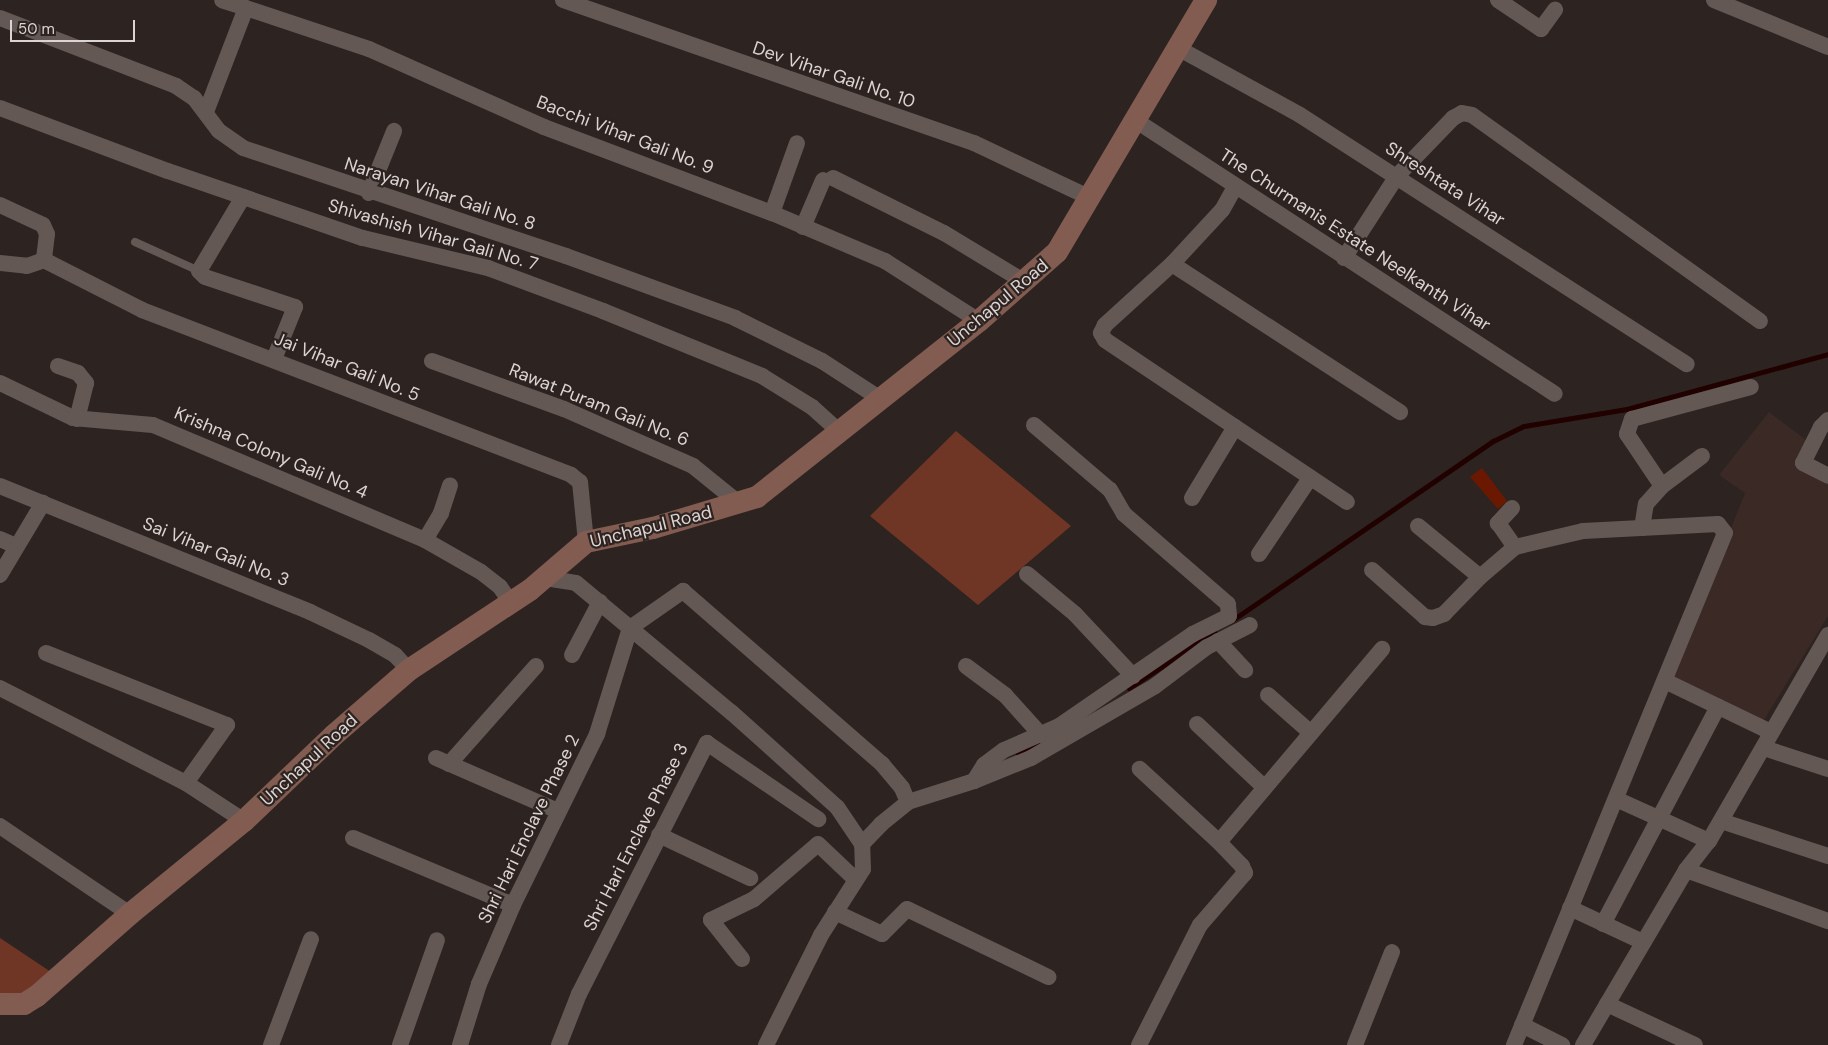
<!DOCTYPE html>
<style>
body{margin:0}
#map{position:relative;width:1828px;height:1045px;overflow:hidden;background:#2d2320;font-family:"DM Sans",sans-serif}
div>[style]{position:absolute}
.built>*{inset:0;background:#3a2924}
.green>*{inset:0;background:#703625}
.stream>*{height:5px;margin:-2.5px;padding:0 2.5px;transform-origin:2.5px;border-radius:2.5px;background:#210000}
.building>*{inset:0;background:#6a1900}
.lane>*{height:8px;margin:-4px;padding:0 4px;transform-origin:4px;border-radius:4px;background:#645854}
.street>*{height:16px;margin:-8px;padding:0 8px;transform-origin:8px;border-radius:8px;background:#645854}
.secondary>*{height:22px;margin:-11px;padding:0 11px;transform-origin:11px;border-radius:11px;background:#825c51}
span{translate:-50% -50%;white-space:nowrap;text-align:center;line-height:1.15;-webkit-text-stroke:4.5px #2d2320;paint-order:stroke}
.street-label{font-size:18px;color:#dbd4d2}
.scale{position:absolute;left:10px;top:20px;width:125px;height:22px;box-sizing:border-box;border:2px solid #dbd4d2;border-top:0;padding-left:6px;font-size:15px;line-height:18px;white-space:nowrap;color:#dbd4d2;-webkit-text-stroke:4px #2d2320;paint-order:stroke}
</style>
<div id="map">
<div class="built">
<div style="clip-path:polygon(1769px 412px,1810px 443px,1799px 465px,1828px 482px,1828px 616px,1764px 720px,1671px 678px,1745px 493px,1719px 475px)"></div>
</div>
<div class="green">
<div style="clip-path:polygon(956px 431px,1071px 526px,978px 605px,870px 516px)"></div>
<div style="clip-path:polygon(0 938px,54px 974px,26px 996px,0 997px)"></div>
</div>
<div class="stream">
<div style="left:1231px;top:621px;width:318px;rotate:-34.5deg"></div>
<div style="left:1493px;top:441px;width:34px;rotate:-26deg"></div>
<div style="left:1524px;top:426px;width:104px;rotate:-9.4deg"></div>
<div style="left:1627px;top:409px;width:208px;rotate:-15.3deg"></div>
<div style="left:1129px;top:688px;width:102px;rotate:-33.4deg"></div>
<div style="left:1018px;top:755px;width:28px;rotate:-27deg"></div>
</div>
<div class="building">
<div style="clip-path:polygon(1482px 468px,1507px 501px,1498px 509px,1470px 477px)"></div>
</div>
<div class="lane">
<div style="left:135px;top:242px;width:70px;rotate:24.4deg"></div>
</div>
<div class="street">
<div style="left:563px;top:0;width:435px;rotate:19.2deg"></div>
<div style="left:974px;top:143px;width:126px;rotate:25.3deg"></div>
<div style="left:1498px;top:0;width:52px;rotate:34deg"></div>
<div style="left:1541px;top:29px;width:24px;rotate:-54deg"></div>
<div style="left:1714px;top:0;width:123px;rotate:22.4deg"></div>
<div style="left:246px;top:8px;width:130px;rotate:18.4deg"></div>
<div style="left:369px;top:49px;width:192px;rotate:24deg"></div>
<div style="left:544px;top:127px;width:244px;rotate:20.7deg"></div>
<div style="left:772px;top:213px;width:123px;rotate:23deg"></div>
<div style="left:885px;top:261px;width:112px;rotate:32.6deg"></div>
<div style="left:0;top:18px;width:189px;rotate:21.1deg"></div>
<div style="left:176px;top:86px;width:22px;rotate:34deg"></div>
<div style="left:194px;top:98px;width:41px;rotate:52.9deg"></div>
<div style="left:219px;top:131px;width:29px;rotate:35deg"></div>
<div style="left:243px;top:148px;width:341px;rotate:18.5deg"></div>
<div style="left:566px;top:256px;width:180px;rotate:20.1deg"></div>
<div style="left:735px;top:318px;width:97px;rotate:26.3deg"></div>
<div style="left:822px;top:361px;width:68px;rotate:33deg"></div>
<div style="left:1176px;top:47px;width:141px;rotate:28.7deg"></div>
<div style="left:1300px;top:115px;width:460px;rotate:32.8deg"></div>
<div style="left:0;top:108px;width:179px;rotate:20.6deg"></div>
<div style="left:168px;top:171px;width:206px;rotate:19deg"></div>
<div style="left:363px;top:238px;width:129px;rotate:13.5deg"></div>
<div style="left:488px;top:268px;width:123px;rotate:20.5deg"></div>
<div style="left:603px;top:311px;width:172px;rotate:22.2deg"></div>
<div style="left:762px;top:376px;width:59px;rotate:31.8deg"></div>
<div style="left:812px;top:407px;width:36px;rotate:42deg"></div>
<div style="left:206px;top:112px;width:111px;rotate:-69deg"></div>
<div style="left:246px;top:8px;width:25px;rotate:-162deg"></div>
<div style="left:1135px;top:120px;width:501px;rotate:33.12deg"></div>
<div style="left:833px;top:178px;width:124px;rotate:26.4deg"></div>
<div style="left:944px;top:233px;width:95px;rotate:31.2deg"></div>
<div style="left:1235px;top:187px;width:26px;rotate:119deg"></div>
<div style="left:1222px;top:210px;width:74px;rotate:132.8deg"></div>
<div style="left:1172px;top:264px;width:91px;rotate:137.7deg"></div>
<div style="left:1105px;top:325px;width:9px;rotate:117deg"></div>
<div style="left:1101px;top:333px;width:8px;rotate:60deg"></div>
<div style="left:1105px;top:340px;width:291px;rotate:33.8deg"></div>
<div style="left:369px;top:193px;width:67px;rotate:-68deg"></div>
<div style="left:243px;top:197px;width:86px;rotate:120.7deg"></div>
<div style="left:199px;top:271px;width:8px;rotate:45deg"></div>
<div style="left:205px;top:277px;width:95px;rotate:18.4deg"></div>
<div style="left:295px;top:307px;width:56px;rotate:112deg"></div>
<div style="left:0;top:205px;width:47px;rotate:24.9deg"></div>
<div style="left:43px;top:225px;width:10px;rotate:66deg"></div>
<div style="left:47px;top:234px;width:26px;rotate:97deg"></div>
<div style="left:772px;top:213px;width:74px;rotate:-70.3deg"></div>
<div style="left:803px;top:227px;width:51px;rotate:-66.9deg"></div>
<div style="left:1344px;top:258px;width:98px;rotate:-57.1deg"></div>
<div style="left:1397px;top:176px;width:81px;rotate:-46deg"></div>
<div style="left:1453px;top:118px;width:10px;rotate:-29deg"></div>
<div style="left:1462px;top:113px;width:10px;rotate:11deg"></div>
<div style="left:1472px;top:115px;width:354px;rotate:35.6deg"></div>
<div style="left:44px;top:260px;width:110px;rotate:27deg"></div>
<div style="left:142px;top:310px;width:460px;rotate:21deg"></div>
<div style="left:571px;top:475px;width:11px;rotate:38deg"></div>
<div style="left:580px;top:482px;width:60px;rotate:84.3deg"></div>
<div style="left:0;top:263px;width:27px;rotate:6deg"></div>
<div style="left:27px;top:266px;width:18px;rotate:-19deg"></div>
<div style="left:1172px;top:264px;width:272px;rotate:33deg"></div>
<div style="left:432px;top:361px;width:140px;rotate:20deg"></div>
<div style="left:564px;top:409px;width:141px;rotate:23.8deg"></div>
<div style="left:693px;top:466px;width:60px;rotate:39deg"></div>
<div style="left:58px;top:366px;width:21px;rotate:19deg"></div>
<div style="left:78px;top:373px;width:13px;rotate:51deg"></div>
<div style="left:86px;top:383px;width:37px;rotate:104deg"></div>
<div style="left:0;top:383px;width:81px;rotate:25.6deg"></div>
<div style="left:73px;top:418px;width:80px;rotate:5deg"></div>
<div style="left:153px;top:425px;width:295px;rotate:22.9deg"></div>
<div style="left:425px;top:540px;width:64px;rotate:29.7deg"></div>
<div style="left:481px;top:572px;width:24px;rotate:38deg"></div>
<div style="left:500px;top:587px;width:16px;rotate:55deg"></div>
<div style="left:1828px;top:420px;width:10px;rotate:135deg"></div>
<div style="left:1821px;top:427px;width:40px;rotate:116.6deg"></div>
<div style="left:1803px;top:463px;width:28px;rotate:27deg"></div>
<div style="left:0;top:486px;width:335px;rotate:22.1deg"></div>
<div style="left:310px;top:612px;width:65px;rotate:25.4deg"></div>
<div style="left:369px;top:640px;width:30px;rotate:30deg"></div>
<div style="left:395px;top:655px;width:21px;rotate:47deg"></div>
<div style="left:1662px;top:486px;width:63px;rotate:-123.9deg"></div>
<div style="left:1627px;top:434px;width:16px;rotate:-72deg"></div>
<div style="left:1632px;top:419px;width:123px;rotate:-15.1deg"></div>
<div style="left:1192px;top:498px;width:83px;rotate:-58.8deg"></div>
<div style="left:1512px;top:508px;width:21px;rotate:133deg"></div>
<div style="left:1498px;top:523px;width:29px;rotate:55deg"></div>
<div style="left:1418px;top:526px;width:80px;rotate:39.4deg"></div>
<div style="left:1642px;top:528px;width:24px;rotate:-81deg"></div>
<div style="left:1646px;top:504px;width:24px;rotate:-48deg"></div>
<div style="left:1662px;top:486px;width:50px;rotate:-36.9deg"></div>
<div style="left:0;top:539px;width:17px;rotate:24deg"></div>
<div style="left:425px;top:540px;width:31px;rotate:-59deg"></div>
<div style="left:441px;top:513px;width:29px;rotate:-72deg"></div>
<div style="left:1259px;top:554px;width:92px;rotate:-56.1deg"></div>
<div style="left:1372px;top:570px;width:71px;rotate:41.6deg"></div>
<div style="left:1425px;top:617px;width:8px;rotate:7deg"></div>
<div style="left:1433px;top:618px;width:12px;rotate:-20deg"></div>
<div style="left:1444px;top:614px;width:52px;rotate:-45.8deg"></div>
<div style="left:1480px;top:577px;width:46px;rotate:-40.6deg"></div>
<div style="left:1515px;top:547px;width:70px;rotate:-13.2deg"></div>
<div style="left:1583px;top:531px;width:135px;rotate:-3deg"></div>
<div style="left:1718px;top:524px;width:11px;rotate:52deg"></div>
<div style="left:1725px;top:533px;width:554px;rotate:112.4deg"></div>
<div style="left:1027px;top:574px;width:62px;rotate:39.8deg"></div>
<div style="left:1075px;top:614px;width:85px;rotate:46.9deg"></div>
<div style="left:0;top:575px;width:84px;rotate:-59.2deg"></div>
<div style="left:545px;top:578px;width:31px;rotate:9deg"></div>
<div style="left:576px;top:583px;width:202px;rotate:39.8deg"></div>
<div style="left:731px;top:712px;width:142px;rotate:41.9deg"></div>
<div style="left:837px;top:807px;width:45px;rotate:56deg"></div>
<div style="left:1218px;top:641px;width:40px;rotate:47deg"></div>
<div style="left:46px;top:653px;width:195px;rotate:21.7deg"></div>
<div style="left:227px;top:725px;width:71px;rotate:125.3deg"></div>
<div style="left:572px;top:655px;width:60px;rotate:-62.2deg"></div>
<div style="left:966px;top:666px;width:49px;rotate:36.6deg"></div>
<div style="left:1005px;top:695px;width:54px;rotate:48deg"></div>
<div style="left:1665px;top:681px;width:118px;rotate:25.7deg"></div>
<div style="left:0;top:688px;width:209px;rotate:27.1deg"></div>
<div style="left:186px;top:783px;width:69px;rotate:33.2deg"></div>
<div style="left:1268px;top:695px;width:57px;rotate:41.5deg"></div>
<div style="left:1197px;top:724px;width:93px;rotate:43.3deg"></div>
<div style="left:1764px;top:748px;width:67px;rotate:18.2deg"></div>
<div style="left:436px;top:758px;width:133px;rotate:23.5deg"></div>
<div style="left:449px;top:764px;width:131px;rotate:-48.4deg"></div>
<div style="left:974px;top:781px;width:61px;rotate:-22deg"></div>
<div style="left:1031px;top:758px;width:143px;rotate:-30.1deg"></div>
<div style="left:1155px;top:686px;width:65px;rotate:-36.9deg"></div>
<div style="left:1207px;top:647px;width:48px;rotate:-27.1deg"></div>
<div style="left:1616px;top:799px;width:102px;rotate:24.3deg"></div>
<div style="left:1721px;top:821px;width:113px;rotate:18.1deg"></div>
<div style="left:0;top:826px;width:157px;rotate:34.1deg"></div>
<div style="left:659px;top:835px;width:101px;rotate:25.3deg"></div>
<div style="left:353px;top:838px;width:173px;rotate:22.7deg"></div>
<div style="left:1219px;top:842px;width:253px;rotate:-49.8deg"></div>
<div style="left:1686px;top:870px;width:151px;rotate:19.8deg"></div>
<div style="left:1570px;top:908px;width:81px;rotate:25deg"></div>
<div style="left:835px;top:912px;width:52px;rotate:25.1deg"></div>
<div style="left:882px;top:934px;width:35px;rotate:-45deg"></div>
<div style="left:907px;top:909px;width:157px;rotate:25.7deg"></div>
<div style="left:1603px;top:924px;width:246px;rotate:-62.1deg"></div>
<div style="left:742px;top:959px;width:50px;rotate:-128.5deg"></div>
<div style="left:711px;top:920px;width:48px;rotate:-26deg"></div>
<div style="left:754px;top:899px;width:84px;rotate:-40.7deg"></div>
<div style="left:818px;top:844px;width:52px;rotate:43.5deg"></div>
<div style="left:1607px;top:1004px;width:97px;rotate:25deg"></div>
<div style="left:1522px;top:1025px;width:45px;rotate:26.6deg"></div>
<div style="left:271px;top:1045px;width:113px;rotate:-69.3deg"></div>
<div style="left:400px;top:1045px;width:111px;rotate:-70.6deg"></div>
<div style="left:460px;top:1045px;width:64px;rotate:-72.7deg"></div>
<div style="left:479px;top:984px;width:86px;rotate:-66.7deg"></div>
<div style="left:513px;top:905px;width:191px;rotate:-63.8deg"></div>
<div style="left:597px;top:734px;width:111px;rotate:-72.7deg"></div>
<div style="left:630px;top:628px;width:65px;rotate:-34.9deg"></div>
<div style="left:683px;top:591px;width:264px;rotate:41deg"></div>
<div style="left:882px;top:764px;width:31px;rotate:50deg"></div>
<div style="left:902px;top:788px;width:15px;rotate:67deg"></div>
<div style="left:559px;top:1045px;width:55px;rotate:-68.6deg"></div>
<div style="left:579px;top:994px;width:282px;rotate:-63deg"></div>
<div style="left:707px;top:743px;width:135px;rotate:34.4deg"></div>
<div style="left:766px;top:1045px;width:123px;rotate:-63.4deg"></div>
<div style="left:821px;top:935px;width:78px;rotate:-57.5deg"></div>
<div style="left:863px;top:869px;width:25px;rotate:-92deg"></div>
<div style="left:862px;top:844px;width:28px;rotate:-46deg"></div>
<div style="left:881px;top:824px;width:35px;rotate:-39deg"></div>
<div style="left:908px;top:802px;width:69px;rotate:-17.7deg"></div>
<div style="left:974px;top:781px;width:19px;rotate:-58deg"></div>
<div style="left:984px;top:765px;width:25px;rotate:-37deg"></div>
<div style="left:1004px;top:750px;width:60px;rotate:-23.6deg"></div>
<div style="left:1059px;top:726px;width:163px;rotate:-34.5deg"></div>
<div style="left:1193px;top:634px;width:40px;rotate:-26.6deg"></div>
<div style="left:1229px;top:616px;width:12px;rotate:-95deg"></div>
<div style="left:1228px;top:604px;width:138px;rotate:-139.1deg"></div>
<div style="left:1124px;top:514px;width:28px;rotate:-120deg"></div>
<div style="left:1110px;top:490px;width:100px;rotate:-139.5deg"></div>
<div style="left:1139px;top:1045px;width:135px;rotate:-63.1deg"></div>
<div style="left:1200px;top:925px;width:69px;rotate:-49.1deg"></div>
<div style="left:1245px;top:873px;width:8px;rotate:-113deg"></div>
<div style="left:1242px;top:866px;width:33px;rotate:-134deg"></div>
<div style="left:1219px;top:842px;width:108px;rotate:-137.3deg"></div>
<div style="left:1355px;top:1045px;width:100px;rotate:-68.3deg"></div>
<div style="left:1583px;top:1045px;width:203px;rotate:-59.5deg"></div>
<div style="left:1686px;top:870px;width:37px;rotate:-52deg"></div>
<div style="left:1709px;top:841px;width:238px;rotate:-60deg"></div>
</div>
<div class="secondary">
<div style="left:0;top:1004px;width:24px"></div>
<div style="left:24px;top:1004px;width:15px;rotate:-32deg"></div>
<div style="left:37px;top:996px;width:124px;rotate:-41.4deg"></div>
<div style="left:130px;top:914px;width:147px;rotate:-39.2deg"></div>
<div style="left:244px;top:821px;width:124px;rotate:-43.7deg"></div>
<div style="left:334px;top:735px;width:99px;rotate:-40.9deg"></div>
<div style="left:409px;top:670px;width:145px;rotate:-33.5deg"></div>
<div style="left:530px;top:590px;width:74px;rotate:-40.6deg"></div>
<div style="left:586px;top:542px;width:68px;rotate:-11.8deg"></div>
<div style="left:653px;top:528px;width:109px;rotate:-16.6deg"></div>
<div style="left:757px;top:497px;width:283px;rotate:-38.4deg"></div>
<div style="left:979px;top:321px;width:104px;rotate:-41.5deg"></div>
<div style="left:1057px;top:252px;width:293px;rotate:-59.4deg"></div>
</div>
<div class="street-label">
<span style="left:834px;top:75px;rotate:19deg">Dev Vihar Gali No. 10</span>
<span style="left:625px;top:135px;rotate:21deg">Bacchi Vihar Gali No. 9</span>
<span style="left:1445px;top:184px;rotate:33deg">Shreshtata Vihar</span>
<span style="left:440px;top:194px;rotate:18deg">Narayan Vihar Gali No. 8</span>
<span style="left:433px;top:235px;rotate:16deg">Shivashish Vihar Gali No. 7</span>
<span style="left:1355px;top:240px;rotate:33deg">The Churmanis Estate Neelkanth Vihar</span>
<span style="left:998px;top:303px;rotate:-40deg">Unchapul Road</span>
<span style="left:347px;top:367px;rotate:22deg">Jai Vihar Gali No. 5</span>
<span style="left:599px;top:405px;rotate:22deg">Rawat Puram Gali No. 6</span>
<span style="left:271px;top:453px;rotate:23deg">Krishna Colony Gali No. 4</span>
<span style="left:651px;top:527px;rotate:-14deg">Unchapul Road</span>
<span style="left:216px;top:552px;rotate:22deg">Sai Vihar Gali No. 3</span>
<span style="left:309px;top:760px;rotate:-43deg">Unchapul Road</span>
<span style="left:529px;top:829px;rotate:-64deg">Shri Hari Enclave Phase 2</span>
<span style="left:636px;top:837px;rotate:-63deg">Shri Hari Enclave Phase 3</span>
</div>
<div class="scale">50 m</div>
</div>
